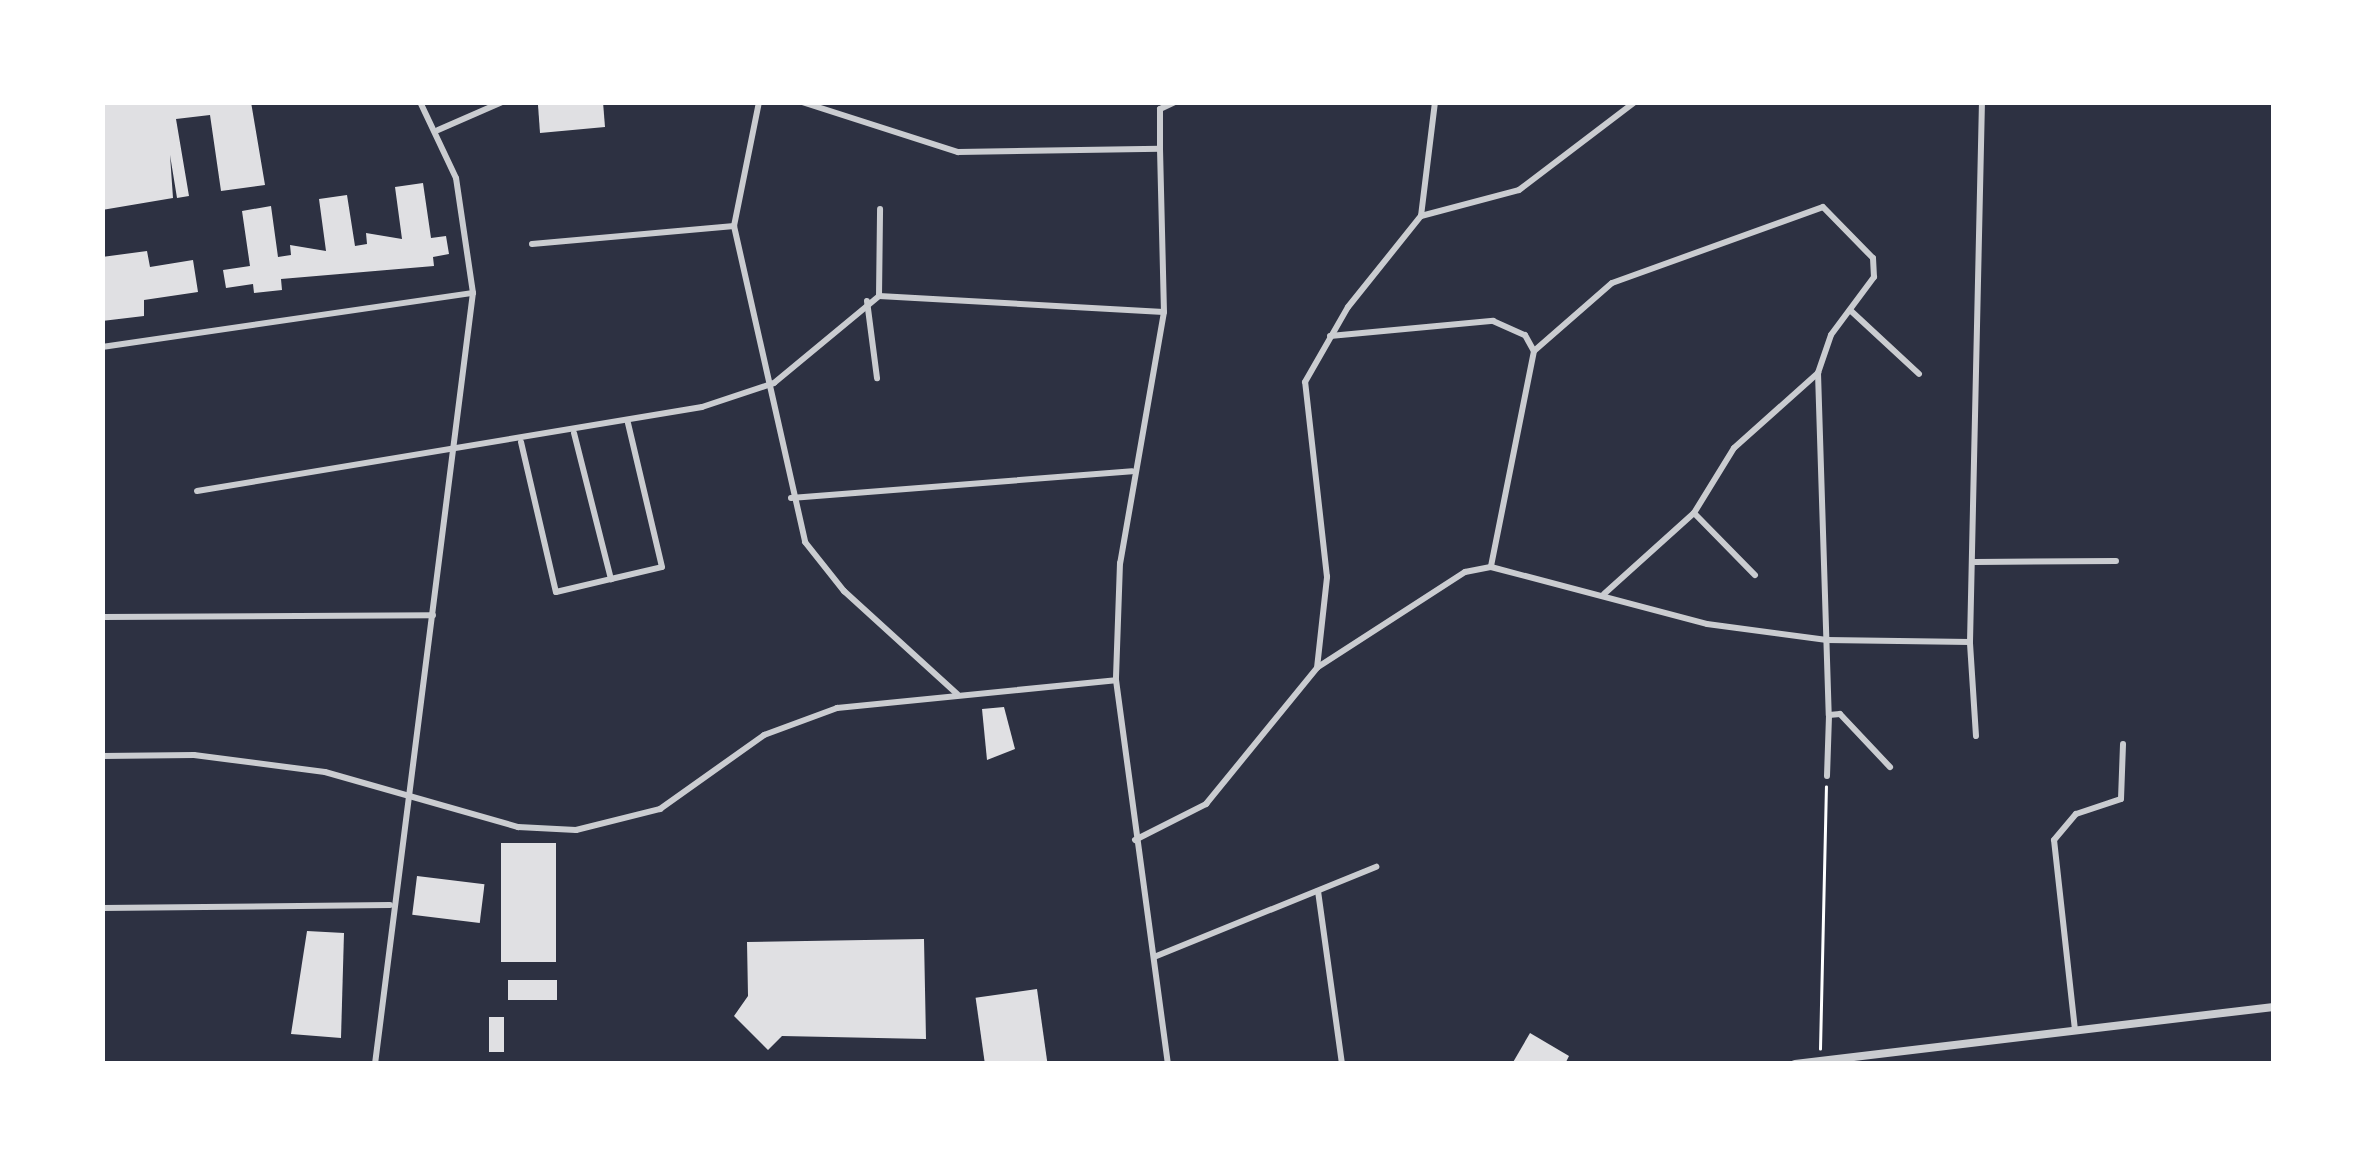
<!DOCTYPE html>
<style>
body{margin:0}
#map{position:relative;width:2376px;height:1166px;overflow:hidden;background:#2d3142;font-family:Poppins,sans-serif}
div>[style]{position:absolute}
.building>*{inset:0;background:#e0e0e3;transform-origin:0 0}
.path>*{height:2.5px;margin:-1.25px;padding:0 1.25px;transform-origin:1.25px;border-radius:1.25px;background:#fff}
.minor>*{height:6px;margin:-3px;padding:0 3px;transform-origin:3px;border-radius:3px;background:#caccd0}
.tertiary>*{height:8px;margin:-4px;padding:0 4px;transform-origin:4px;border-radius:4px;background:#caccd0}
span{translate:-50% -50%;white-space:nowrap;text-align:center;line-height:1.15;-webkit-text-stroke:8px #fff;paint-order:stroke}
.frame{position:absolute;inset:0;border:105px solid #fff;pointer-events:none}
</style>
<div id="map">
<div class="building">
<div style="clip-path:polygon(102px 102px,251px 102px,265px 185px,221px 191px,210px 115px,176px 119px,189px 196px,177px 198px,170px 155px,173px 198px,102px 210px)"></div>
<div style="clip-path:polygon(569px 102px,603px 102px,605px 127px,540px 133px,538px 105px)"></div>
<div style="clip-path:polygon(423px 183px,431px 238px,446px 236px,449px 254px,433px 257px,434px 266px,281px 279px,282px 290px,254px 293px,253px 284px,226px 288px,223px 270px,250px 266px,242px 211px,271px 206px,278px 257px,291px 255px,290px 245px,326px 251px,319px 199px,347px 195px,355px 246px,367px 244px,366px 233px,402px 239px,395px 187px)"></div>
<div style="clip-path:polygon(147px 251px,150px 267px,193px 260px,198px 292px,144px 300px,144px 316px,102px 321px,102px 257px)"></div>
<div style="clip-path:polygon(1004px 707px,1015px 749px,987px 760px,982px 709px)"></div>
<div style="left:501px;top:843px;width:55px;height:119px"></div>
<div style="left:417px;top:876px;width:68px;height:39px;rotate:7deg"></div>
<div style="clip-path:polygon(307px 931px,344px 933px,341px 1038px,291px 1034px)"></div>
<div style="clip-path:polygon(924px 939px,926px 1039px,782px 1036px,768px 1050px,734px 1016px,748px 996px,747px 942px)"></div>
<div style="left:508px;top:980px;width:49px;height:20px"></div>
<div style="left:1037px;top:989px;width:76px;height:62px;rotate:82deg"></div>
<div style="left:489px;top:1017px;width:15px;height:35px"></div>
<div style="clip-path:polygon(1530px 1033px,1569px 1056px,1565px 1064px,1512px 1064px)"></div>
</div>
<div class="path">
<div style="left:1820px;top:1049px;width:262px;rotate:-88.7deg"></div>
</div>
<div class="minor">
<div style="left:759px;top:102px;width:126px;rotate:101.4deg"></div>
<div style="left:734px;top:226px;width:324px;rotate:77.3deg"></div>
<div style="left:805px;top:542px;width:63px;rotate:51.5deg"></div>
<div style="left:844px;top:591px;width:153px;rotate:42.3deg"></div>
<div style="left:802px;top:102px;width:164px;rotate:17.8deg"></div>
<div style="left:958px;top:152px;width:202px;rotate:-0.9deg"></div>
<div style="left:1160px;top:149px;width:40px;rotate:-90deg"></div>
<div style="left:1160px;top:109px;width:17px;rotate:-25deg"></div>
<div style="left:438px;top:130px;width:70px;rotate:-23.6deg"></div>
<div style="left:1160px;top:149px;width:163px;rotate:88.6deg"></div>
<div style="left:1164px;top:312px;width:255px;rotate:99.9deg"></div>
<div style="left:1120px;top:563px;width:117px;rotate:92deg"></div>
<div style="left:1116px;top:680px;width:388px;rotate:82.3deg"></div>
<div style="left:1421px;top:216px;width:101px;rotate:-14.9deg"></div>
<div style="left:1519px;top:190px;width:146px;rotate:-37.2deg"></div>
<div style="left:532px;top:244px;width:203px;rotate:-5.1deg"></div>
<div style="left:879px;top:296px;width:87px;rotate:-89.3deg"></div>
<div style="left:867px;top:301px;width:78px;rotate:82.6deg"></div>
<div style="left:1850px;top:310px;width:94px;rotate:42.8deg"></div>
<div style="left:1330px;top:336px;width:164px;rotate:-5.3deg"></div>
<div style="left:1493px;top:321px;width:35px;rotate:24deg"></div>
<div style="left:1525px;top:335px;width:18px;rotate:61deg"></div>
<div style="left:1534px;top:351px;width:220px;rotate:101.3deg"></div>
<div style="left:102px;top:347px;width:375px;rotate:-8.3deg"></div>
<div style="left:1534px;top:351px;width:103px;rotate:-41.1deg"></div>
<div style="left:1612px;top:283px;width:224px;rotate:-19.8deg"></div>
<div style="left:1823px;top:207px;width:71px;rotate:45.6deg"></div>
<div style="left:1873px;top:258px;width:19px;rotate:87deg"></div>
<div style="left:1874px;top:277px;width:72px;rotate:126.6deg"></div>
<div style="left:1831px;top:335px;width:40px;rotate:108.9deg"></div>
<div style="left:1818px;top:373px;width:342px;rotate:88.2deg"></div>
<div style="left:1829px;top:715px;width:11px;rotate:-5deg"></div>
<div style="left:1840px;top:714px;width:73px;rotate:46.7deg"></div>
<div style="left:574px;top:433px;width:151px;rotate:75.8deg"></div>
<div style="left:611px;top:579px;width:52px;rotate:-13.2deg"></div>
<div style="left:662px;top:567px;width:148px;rotate:-103.3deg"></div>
<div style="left:521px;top:442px;width:154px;rotate:76.9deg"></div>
<div style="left:556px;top:592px;width:57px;rotate:-13.3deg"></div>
<div style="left:197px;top:491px;width:512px;rotate:-9.44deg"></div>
<div style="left:702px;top:407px;width:76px;rotate:-18.4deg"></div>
<div style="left:774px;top:383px;width:136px;rotate:-39.6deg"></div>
<div style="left:879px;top:296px;width:285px;rotate:3.2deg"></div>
<div style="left:791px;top:498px;width:342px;rotate:-4.5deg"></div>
<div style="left:1694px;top:513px;width:87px;rotate:45.5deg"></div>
<div style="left:1975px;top:562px;width:141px;rotate:-0.4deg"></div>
<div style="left:1604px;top:594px;width:121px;rotate:-42deg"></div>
<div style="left:1694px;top:513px;width:76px;rotate:-58.4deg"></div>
<div style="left:1734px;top:448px;width:113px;rotate:-41.8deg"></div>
<div style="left:102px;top:617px;width:331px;rotate:-0.3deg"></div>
<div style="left:1318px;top:667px;width:175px;rotate:-32.9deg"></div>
<div style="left:1465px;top:572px;width:26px;rotate:-11deg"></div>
<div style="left:1491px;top:567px;width:223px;rotate:14.8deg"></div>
<div style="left:1707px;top:624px;width:121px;rotate:7.6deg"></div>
<div style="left:1827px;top:640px;width:143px;rotate:0.8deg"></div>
<div style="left:1976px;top:736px;width:94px;rotate:-93.7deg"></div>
<div style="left:1970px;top:642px;width:540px;rotate:-88.73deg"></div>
<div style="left:102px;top:756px;width:92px;rotate:-0.6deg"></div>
<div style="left:194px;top:755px;width:132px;rotate:7.4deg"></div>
<div style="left:325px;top:772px;width:201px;rotate:15.9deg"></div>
<div style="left:518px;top:827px;width:58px;rotate:3deg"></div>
<div style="left:576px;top:830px;width:87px;rotate:-14deg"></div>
<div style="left:660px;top:809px;width:128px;rotate:-35.4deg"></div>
<div style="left:764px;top:735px;width:78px;rotate:-20.3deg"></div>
<div style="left:837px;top:708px;width:280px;rotate:-5.7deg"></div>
<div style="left:1827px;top:776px;width:61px;rotate:-88.1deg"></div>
<div style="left:1135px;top:840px;width:80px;rotate:-26.9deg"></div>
<div style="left:1206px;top:804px;width:176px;rotate:-50.8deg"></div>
<div style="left:1317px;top:668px;width:92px;rotate:-83.7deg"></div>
<div style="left:1327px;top:577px;width:196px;rotate:-96.4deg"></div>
<div style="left:1305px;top:382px;width:86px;rotate:-60.2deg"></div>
<div style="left:1348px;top:307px;width:117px;rotate:-51.3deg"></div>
<div style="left:1421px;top:216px;width:115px;rotate:-83deg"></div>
<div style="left:1318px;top:891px;width:175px;rotate:82.1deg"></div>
<div style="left:102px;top:908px;width:288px;rotate:-0.6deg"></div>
<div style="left:1154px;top:957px;width:240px;rotate:-22.1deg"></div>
<div style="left:2075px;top:1030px;width:191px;rotate:-96.3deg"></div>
<div style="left:2054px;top:840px;width:34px;rotate:-50deg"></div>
<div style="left:2076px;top:814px;width:47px;rotate:-18.4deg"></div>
<div style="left:2121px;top:799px;width:55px;rotate:-87.9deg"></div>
<div style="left:375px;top:1064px;width:777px;rotate:-82.76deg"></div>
<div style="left:473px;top:293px;width:116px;rotate:-98.4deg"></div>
<div style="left:456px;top:178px;width:84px;rotate:-115.3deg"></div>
</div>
<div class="tertiary">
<div style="left:1795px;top:1064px;width:482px;rotate:-6.8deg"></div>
</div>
<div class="frame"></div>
</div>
